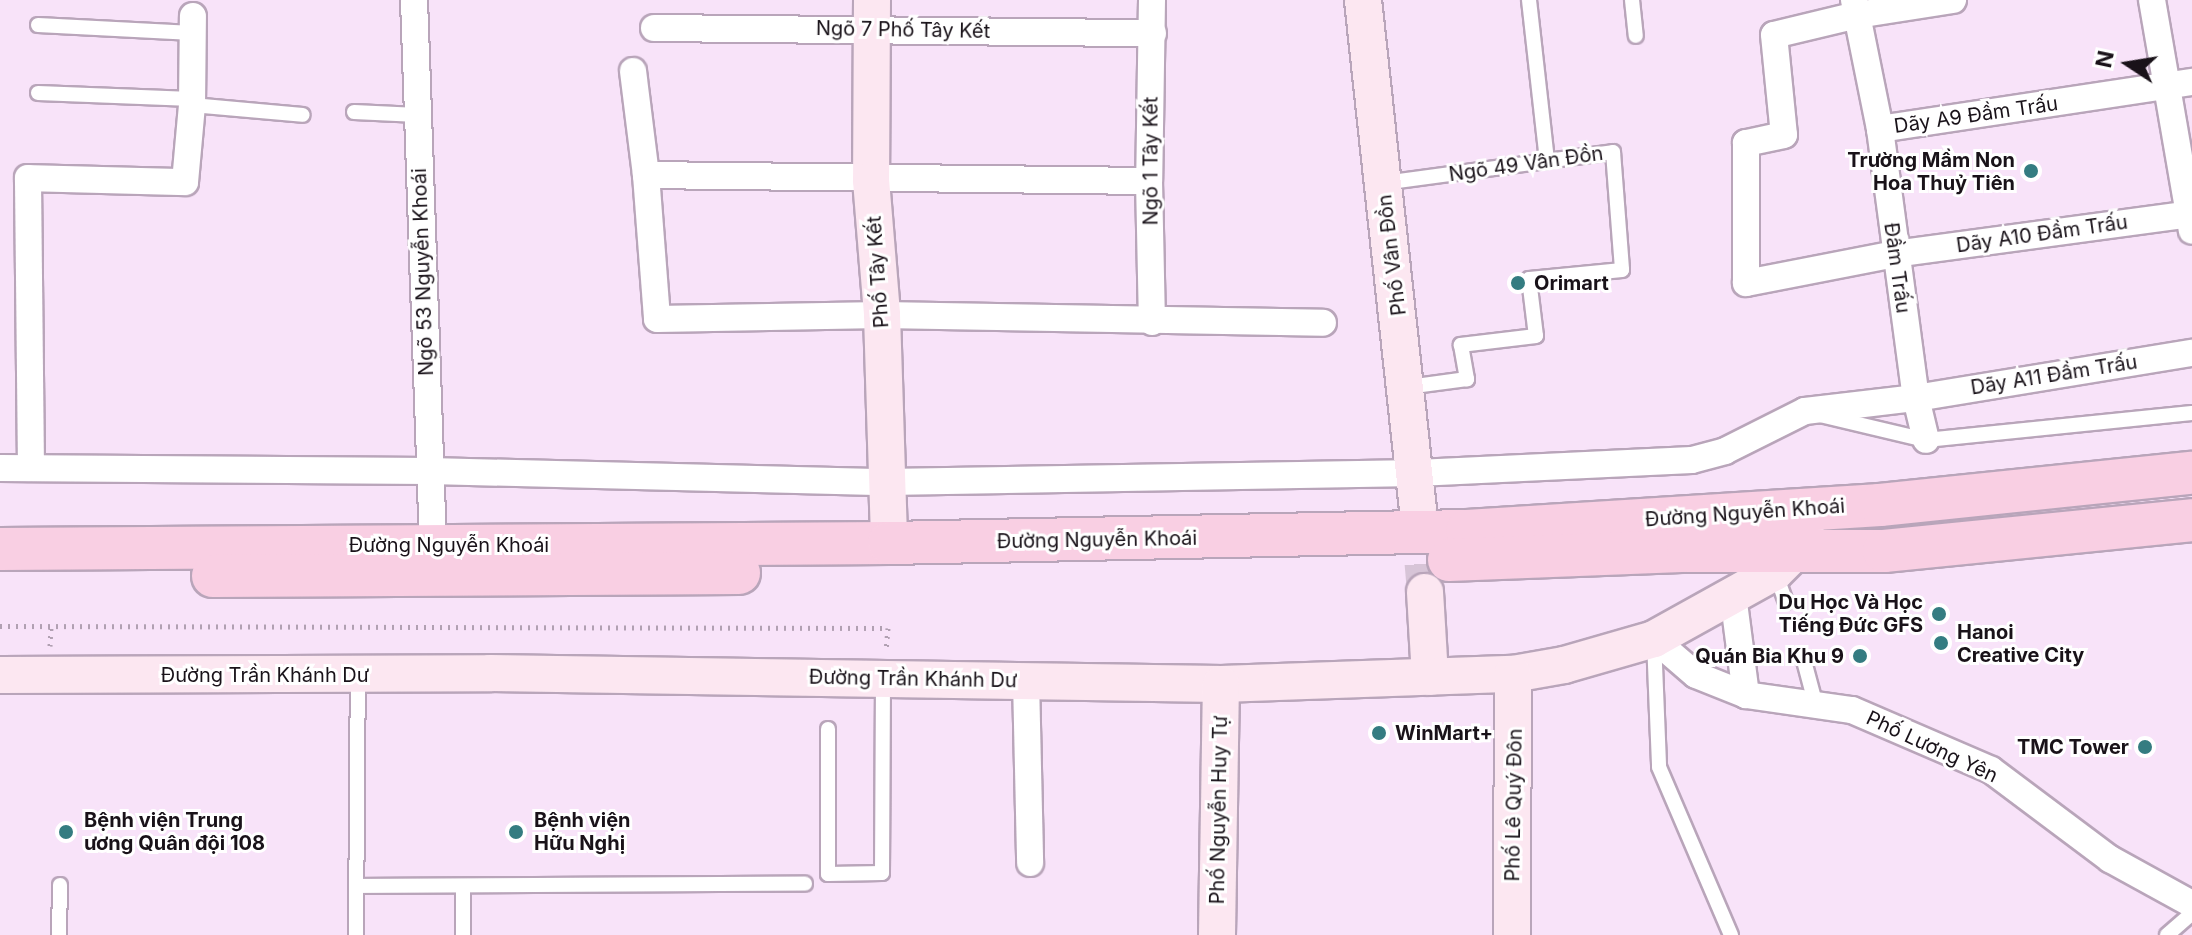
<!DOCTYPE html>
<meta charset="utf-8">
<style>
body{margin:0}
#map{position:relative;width:2192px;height:935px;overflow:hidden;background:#f8e3f9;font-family:Inter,sans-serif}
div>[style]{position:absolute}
.secondary-tunnel>*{height:36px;margin-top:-18px;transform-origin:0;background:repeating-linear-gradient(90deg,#d7c4d7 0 36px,transparent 0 54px)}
.path>*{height:5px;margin-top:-2.5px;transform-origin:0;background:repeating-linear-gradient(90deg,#b1a0b2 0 2px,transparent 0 8px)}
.roads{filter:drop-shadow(2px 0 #b9a5ba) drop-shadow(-2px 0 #b9a5ba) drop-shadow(0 2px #b9a5ba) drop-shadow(0 -2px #b9a5ba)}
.lane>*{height:14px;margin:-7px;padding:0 7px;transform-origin:7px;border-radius:7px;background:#fff}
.street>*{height:26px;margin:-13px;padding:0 13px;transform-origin:13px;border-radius:13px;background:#fff}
.secondary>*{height:36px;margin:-18px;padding:0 18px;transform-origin:18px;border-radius:18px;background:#fce7f1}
.primary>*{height:42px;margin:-21px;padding:0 21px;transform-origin:21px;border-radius:21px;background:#f9cfe3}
.dots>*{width:22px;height:22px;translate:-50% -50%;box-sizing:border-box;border:4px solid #fff;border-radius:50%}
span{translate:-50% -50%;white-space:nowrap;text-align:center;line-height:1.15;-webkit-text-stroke:6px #fff;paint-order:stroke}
.street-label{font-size:20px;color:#191219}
.poi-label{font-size:20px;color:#191219;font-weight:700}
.right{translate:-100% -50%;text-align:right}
.left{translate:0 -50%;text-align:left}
.north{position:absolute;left:2088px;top:24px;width:80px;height:80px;-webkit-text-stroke:6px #fff;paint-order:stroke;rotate:282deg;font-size:22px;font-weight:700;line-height:32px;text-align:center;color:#191219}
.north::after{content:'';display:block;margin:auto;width:28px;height:36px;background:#191219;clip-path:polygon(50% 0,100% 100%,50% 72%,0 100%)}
</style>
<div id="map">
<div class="secondary-tunnel">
<div style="left:1418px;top:510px;width:82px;rotate:85.1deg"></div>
</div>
<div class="path">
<div style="left:0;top:626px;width:888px;rotate:0.13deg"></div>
<div style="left:888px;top:628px;width:22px;rotate:95deg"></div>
<div style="left:50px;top:646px;width:20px;rotate:-87deg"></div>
</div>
<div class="roads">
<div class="lane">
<div style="left:1529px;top:0;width:162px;rotate:83.6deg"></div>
<div style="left:1632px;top:0;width:36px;rotate:84deg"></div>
<div style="left:38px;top:25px;width:155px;rotate:3deg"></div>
<div style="left:38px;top:93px;width:154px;rotate:2.2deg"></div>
<div style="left:192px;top:105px;width:111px;rotate:5.1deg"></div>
<div style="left:354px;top:112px;width:64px;rotate:2.7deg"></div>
<div style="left:1384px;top:183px;width:231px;rotate:-7.7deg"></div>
<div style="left:1613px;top:152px;width:118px;rotate:85.6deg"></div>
<div style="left:1622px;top:270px;width:93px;rotate:174.5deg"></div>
<div style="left:1529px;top:279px;width:57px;rotate:83deg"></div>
<div style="left:1536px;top:336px;width:76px;rotate:173.2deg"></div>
<div style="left:1461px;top:345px;width:35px;rotate:80deg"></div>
<div style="left:1467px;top:379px;width:61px;rotate:172.4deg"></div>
<div style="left:1820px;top:415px;width:109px;rotate:13.3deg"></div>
<div style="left:1926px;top:440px;width:267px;rotate:-5.8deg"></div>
<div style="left:1775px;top:572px;width:32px;rotate:70deg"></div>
<div style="left:1654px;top:640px;width:127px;rotate:87.7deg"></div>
<div style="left:1659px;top:767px;width:183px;rotate:66.8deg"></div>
<div style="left:1803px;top:657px;width:47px;rotate:75.1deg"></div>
<div style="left:828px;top:729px;width:145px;rotate:90deg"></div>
<div style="left:828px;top:874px;width:54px;rotate:-1.1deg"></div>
<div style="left:882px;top:873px;width:195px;rotate:-89.7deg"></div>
<div style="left:356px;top:886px;width:449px;rotate:-0.3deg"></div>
<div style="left:59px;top:935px;width:50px;rotate:-88.9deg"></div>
<div style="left:356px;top:935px;width:260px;rotate:-89.6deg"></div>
<div style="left:463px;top:935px;width:49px;rotate:-90deg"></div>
<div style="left:2167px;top:935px;width:33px;rotate:-41deg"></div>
</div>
<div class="street">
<div style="left:414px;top:0;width:544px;rotate:88deg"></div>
<div style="left:1152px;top:0;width:181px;rotate:90.9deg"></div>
<div style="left:1149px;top:181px;width:141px;rotate:88.8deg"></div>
<div style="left:1854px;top:0;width:132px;rotate:78.6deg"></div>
<div style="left:1880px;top:129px;width:271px;rotate:82.4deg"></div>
<div style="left:1916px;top:398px;width:43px;rotate:76.6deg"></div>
<div style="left:1953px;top:0;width:97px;rotate:171.1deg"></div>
<div style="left:1857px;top:15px;width:85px;rotate:166.5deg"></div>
<div style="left:1774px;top:35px;width:100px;rotate:84.3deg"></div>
<div style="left:1784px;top:135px;width:39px;rotate:168deg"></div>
<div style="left:1746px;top:143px;width:140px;rotate:90deg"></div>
<div style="left:1746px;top:283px;width:152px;rotate:-11deg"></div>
<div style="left:1895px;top:254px;width:300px;rotate:-7.7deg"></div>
<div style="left:2152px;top:0;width:234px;rotate:80.2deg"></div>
<div style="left:654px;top:28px;width:499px;rotate:0.6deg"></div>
<div style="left:633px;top:71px;width:105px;rotate:82.9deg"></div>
<div style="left:1880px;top:129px;width:316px;rotate:-8.6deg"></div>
<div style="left:1149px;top:181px;width:503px;rotate:-179.32deg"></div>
<div style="left:646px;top:175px;width:144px;rotate:85.6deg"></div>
<div style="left:657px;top:319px;width:225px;rotate:-1deg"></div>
<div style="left:882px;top:315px;width:441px;rotate:1deg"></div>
<div style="left:0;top:468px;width:430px;rotate:0.4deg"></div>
<div style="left:430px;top:471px;width:456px;rotate:1.4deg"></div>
<div style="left:886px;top:482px;width:531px;rotate:-0.97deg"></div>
<div style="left:1417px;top:473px;width:275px;rotate:-2.7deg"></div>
<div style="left:1692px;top:460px;width:34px;rotate:-15deg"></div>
<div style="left:1725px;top:451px;width:89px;rotate:-26.6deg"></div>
<div style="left:1805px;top:411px;width:112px;rotate:-6.7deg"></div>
<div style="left:1916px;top:398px;width:280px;rotate:-9.3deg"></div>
<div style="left:31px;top:468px;width:290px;rotate:-90.6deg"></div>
<div style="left:28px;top:178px;width:157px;rotate:1.5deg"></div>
<div style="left:185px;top:182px;width:77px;rotate:-84.8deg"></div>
<div style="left:192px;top:105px;width:89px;rotate:-89.4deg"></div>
<div style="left:1733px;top:595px;width:101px;rotate:82.6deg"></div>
<div style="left:1654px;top:639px;width:55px;rotate:40.6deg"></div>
<div style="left:1696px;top:675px;width:54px;rotate:21.8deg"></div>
<div style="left:1746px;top:695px;width:107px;rotate:8.1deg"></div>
<div style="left:1852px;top:710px;width:151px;rotate:23.3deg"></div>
<div style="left:1991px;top:770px;width:149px;rotate:36.8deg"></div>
<div style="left:2110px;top:859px;width:94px;rotate:28.8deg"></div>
<div style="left:1026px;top:680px;width:183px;rotate:88.7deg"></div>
</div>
<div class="secondary">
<div style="left:872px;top:0;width:180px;rotate:90.3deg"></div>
<div style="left:871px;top:180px;width:135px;rotate:85.3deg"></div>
<div style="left:882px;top:315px;width:228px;rotate:88.2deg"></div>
<div style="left:1363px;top:0;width:513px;rotate:83.84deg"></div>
<div style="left:1425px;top:592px;width:85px;rotate:86.6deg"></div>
<div style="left:0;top:675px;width:490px;rotate:-0.2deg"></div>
<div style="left:490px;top:673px;width:731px;rotate:0.86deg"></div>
<div style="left:1221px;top:684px;width:292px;rotate:-2deg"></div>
<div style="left:1513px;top:674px;width:52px;rotate:-10deg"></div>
<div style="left:1564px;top:665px;width:94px;rotate:-16.1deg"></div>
<div style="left:1654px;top:639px;width:138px;rotate:-29deg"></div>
<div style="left:1775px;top:572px;width:30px;rotate:-45deg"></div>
<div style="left:1796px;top:551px;width:20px;rotate:-60deg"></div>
<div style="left:1217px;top:935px;width:251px;rotate:-89.1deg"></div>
<div style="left:1512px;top:935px;width:261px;rotate:-89.8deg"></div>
</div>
<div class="primary">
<div style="left:0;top:549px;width:889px;rotate:-0.39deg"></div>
<div style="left:889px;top:543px;width:578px;rotate:-1.19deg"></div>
<div style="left:1467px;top:531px;width:414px;rotate:-3.6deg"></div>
<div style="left:1880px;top:505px;width:314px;rotate:-5.9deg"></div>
<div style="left:1449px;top:560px;width:239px;rotate:-2.2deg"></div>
<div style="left:1688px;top:551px;width:196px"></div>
<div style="left:1884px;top:551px;width:310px;rotate:-5.7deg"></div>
<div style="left:213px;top:576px;width:526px;rotate:-0.33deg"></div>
</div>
</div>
<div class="dots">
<div style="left:2031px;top:171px;background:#347c81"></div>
<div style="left:1518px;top:283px;background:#347c81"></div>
<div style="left:1939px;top:614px;background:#347c81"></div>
<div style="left:1941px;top:643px;background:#347c81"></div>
<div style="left:1860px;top:656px;background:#347c81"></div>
<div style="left:1379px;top:733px;background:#347c81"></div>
<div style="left:2145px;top:747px;background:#347c81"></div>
<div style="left:66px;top:832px;background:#347c81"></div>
<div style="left:516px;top:832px;background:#347c81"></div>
</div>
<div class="street-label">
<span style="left:903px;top:30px;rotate:1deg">Ngõ 7 Phố Tây Kết</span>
<span style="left:1976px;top:115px;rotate:-8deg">Dãy A9 Đầm Trấu</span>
<span style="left:1151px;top:161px;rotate:-90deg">Ngõ 1 Tây Kết</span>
<span style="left:1526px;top:164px;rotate:-8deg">Ngõ 49 Vân Đồn</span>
<span style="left:2042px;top:234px;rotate:-8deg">Dãy A10 Đầm Trấu</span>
<span style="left:1392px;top:255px;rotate:-97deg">Phố Vân Đồn</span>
<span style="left:1897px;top:268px;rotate:82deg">Đầm Trấu</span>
<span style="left:423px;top:272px;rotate:-92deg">Ngõ 53 Nguyễn Khoái</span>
<span style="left:878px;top:272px;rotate:-94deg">Phố Tây Kết</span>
<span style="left:2054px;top:375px;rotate:-9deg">Dãy A11 Đầm Trấu</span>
<span style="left:1745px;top:513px;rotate:-4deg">Đường Nguyễn Khoái</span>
<span style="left:1097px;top:540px;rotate:-1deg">Đường Nguyễn Khoái</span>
<span style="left:449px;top:545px">Đường Nguyễn Khoái</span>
<span style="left:265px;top:675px">Đường Trần Khánh Dư</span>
<span style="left:913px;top:679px;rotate:1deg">Đường Trần Khánh Dư</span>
<span style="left:1932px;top:747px;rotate:25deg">Phố Lương Yên</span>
<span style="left:1514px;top:805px;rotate:-89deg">Phố Lê Quý Đôn</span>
<span style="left:1219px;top:810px;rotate:-89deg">Phố Nguyễn Huy Tự</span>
</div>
<div class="poi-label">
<span class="right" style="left:2015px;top:172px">Trường Mầm Non<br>Hoa Thuỷ Tiên</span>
<span class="left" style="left:1534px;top:283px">Orimart</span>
<span class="right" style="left:1923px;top:614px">Du Học Và Học<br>Tiếng Đức GFS</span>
<span class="left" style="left:1957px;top:644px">Hanoi<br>Creative City</span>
<span class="right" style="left:1844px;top:656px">Quán Bia Khu 9</span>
<span class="left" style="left:1395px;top:733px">WinMart+</span>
<span class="right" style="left:2129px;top:747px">TMC Tower</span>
<span class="left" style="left:84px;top:832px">Bệnh viện Trung<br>ương Quân đội 108</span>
<span class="left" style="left:534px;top:832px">Bệnh viện<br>Hữu Nghị</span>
</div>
<div class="north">N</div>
</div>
